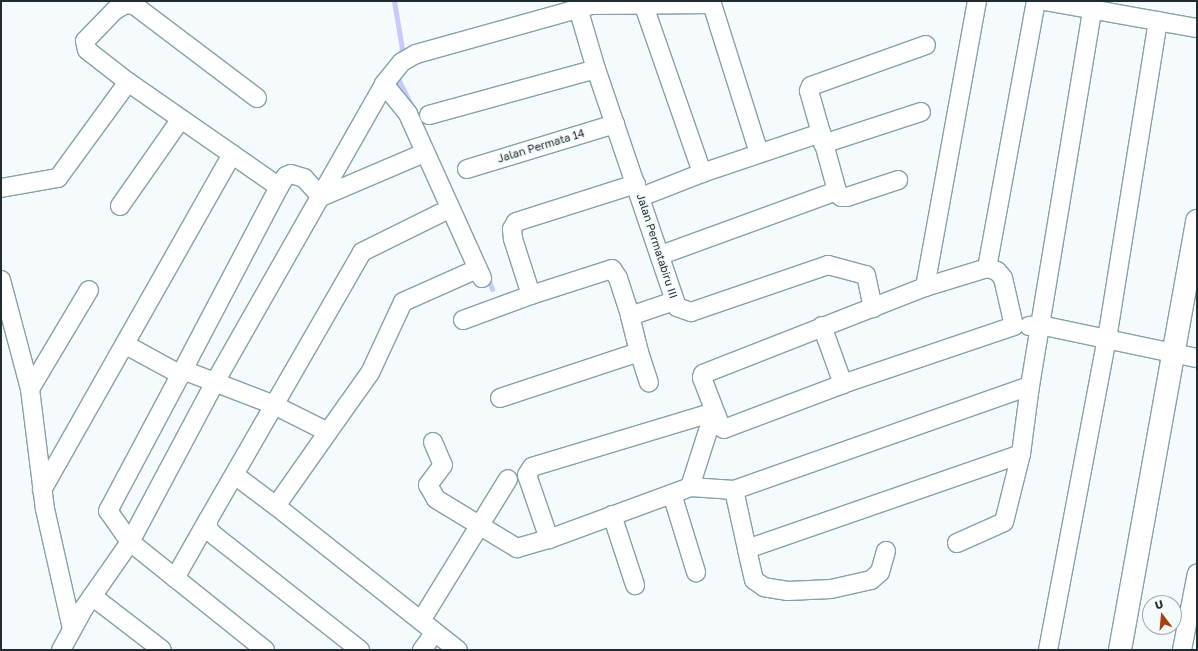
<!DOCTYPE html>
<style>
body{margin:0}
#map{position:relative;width:1198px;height:651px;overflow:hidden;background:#f5fbfc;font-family:"Golos Text",sans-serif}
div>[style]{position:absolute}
.stream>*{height:5px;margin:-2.5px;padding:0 2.5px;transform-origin:2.5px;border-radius:2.5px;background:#c7cafa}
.roads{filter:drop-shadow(1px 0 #84a1a8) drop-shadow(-1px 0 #84a1a8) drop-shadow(0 1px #84a1a8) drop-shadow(0 -1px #84a1a8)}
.minor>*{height:18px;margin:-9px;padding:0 9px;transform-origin:9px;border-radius:9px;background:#fff}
.tertiary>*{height:22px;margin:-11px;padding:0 11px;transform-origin:11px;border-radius:11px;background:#fff}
span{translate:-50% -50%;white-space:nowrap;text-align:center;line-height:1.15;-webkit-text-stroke:4px #f5fbfc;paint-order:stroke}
.street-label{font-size:11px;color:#202c2f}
.frame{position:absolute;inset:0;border:2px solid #202c2f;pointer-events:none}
.north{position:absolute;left:1142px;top:595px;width:40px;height:40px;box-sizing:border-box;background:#f5fbfc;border:1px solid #a0a8aa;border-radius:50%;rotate:344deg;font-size:11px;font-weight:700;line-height:16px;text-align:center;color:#202c2f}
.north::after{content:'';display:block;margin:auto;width:14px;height:18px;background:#a5410c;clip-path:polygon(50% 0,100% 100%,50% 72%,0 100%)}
</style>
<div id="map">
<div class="stream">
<div style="left:394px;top:1px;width:49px;rotate:80.5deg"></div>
<div style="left:402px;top:49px;width:10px;rotate:114deg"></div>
<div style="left:396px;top:75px;width:36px;rotate:63deg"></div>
<div style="left:487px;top:277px;width:13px;rotate:67deg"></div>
</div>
<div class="roads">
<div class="minor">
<div style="left:1045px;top:1px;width:154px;rotate:10.1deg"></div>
<div style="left:644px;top:6px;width:177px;rotate:70.8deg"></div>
<div style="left:702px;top:173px;width:126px;rotate:-18.6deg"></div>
<div style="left:821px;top:133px;width:44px;rotate:-105.9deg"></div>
<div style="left:809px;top:91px;width:5px;rotate:-68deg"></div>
<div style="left:811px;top:86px;width:122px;rotate:-19.6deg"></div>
<div style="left:578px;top:8px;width:64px;rotate:73.6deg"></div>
<div style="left:596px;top:69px;width:251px;rotate:71.2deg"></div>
<div style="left:677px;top:307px;width:15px;rotate:20deg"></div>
<div style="left:691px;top:312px;width:145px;rotate:-18.9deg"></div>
<div style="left:828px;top:265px;width:39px;rotate:15deg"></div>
<div style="left:866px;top:275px;width:34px;rotate:78deg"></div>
<div style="left:384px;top:84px;width:38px;rotate:51deg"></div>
<div style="left:408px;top:114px;width:180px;rotate:65.7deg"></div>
<div style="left:257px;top:98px;width:154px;rotate:-142.9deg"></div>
<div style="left:134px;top:5px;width:8px;rotate:-173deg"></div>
<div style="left:126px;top:4px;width:13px;rotate:151deg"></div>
<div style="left:115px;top:10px;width:43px;rotate:134.1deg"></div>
<div style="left:85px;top:41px;width:9px;rotate:77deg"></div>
<div style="left:87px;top:50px;width:52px;rotate:38deg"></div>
<div style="left:128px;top:82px;width:184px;rotate:34.8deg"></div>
<div style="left:279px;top:187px;width:207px;rotate:117.7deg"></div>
<div style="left:183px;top:370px;width:97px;rotate:21deg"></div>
<div style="left:274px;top:405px;width:60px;rotate:26.6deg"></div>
<div style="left:328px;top:432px;width:72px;rotate:-54.6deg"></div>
<div style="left:370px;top:373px;width:78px;rotate:-65.1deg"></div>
<div style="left:403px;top:302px;width:81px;rotate:-24deg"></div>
<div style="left:429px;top:115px;width:173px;rotate:-15.4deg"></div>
<div style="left:823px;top:144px;width:103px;rotate:-18.1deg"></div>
<div style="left:467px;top:169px;width:155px;rotate:-16.9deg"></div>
<div style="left:279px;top:187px;width:13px;rotate:-58deg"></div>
<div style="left:286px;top:176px;width:5px;rotate:-22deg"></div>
<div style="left:291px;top:174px;width:14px;rotate:17deg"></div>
<div style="left:304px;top:178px;width:25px;rotate:48deg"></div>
<div style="left:321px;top:197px;width:112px;rotate:-23.1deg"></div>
<div style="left:1px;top:188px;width:58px;rotate:-10deg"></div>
<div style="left:58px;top:178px;width:119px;rotate:-53.9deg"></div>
<div style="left:837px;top:191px;width:7px;rotate:56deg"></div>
<div style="left:841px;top:197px;width:6px"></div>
<div style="left:847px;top:197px;width:54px;rotate:-18.4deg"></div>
<div style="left:641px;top:197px;width:66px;rotate:-21.5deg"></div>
<div style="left:120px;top:206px;width:106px;rotate:-55deg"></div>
<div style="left:661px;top:255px;width:187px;rotate:-20deg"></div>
<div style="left:837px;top:191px;width:60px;rotate:-105.4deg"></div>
<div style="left:987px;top:268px;width:10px;rotate:17deg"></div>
<div style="left:997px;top:271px;width:9px;rotate:49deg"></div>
<div style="left:1003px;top:278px;width:49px;rotate:77.1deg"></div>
<div style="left:1014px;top:326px;width:181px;rotate:161.3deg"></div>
<div style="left:843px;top:384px;width:127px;rotate:159.3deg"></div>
<div style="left:724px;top:429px;width:4px;rotate:-146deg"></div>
<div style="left:721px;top:427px;width:53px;rotate:-111.2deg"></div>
<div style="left:702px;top:378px;width:4px;rotate:-76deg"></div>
<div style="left:703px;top:374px;width:238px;rotate:-21.4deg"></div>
<div style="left:925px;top:287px;width:65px;rotate:-17deg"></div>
<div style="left:987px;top:268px;width:271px;rotate:-79.6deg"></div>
<div style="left:1px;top:280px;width:113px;rotate:75.1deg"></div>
<div style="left:30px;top:389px;width:121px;rotate:82.9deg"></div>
<div style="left:45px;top:509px;width:123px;rotate:77.3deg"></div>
<div style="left:925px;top:287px;width:291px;rotate:-79.7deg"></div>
<div style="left:531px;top:295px;width:85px;rotate:-17.8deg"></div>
<div style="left:612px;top:269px;width:11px;rotate:56deg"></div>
<div style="left:618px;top:278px;width:40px;rotate:72deg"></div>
<div style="left:463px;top:320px;width:72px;rotate:-20.2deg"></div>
<div style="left:531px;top:295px;width:59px;rotate:-107.8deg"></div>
<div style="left:513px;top:239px;width:10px;rotate:-96deg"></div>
<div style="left:512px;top:229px;width:8px;rotate:-60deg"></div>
<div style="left:516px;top:222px;width:126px;rotate:-17.6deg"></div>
<div style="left:822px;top:326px;width:62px;rotate:70.1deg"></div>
<div style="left:1029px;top:326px;width:11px;rotate:-5deg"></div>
<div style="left:1040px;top:325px;width:160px;rotate:11.9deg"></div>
<div style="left:126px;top:345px;width:63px;rotate:28.6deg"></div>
<div style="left:639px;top:352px;width:32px;rotate:72deg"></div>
<div style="left:30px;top:389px;width:115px;rotate:-59.2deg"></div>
<div style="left:500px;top:398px;width:146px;rotate:-18.3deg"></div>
<div style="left:639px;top:352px;width:37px;rotate:-104deg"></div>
<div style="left:630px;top:316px;width:46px;rotate:-18.8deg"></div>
<div style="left:714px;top:412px;width:190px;rotate:163.2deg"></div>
<div style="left:532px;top:467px;width:9px;rotate:122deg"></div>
<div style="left:527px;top:475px;width:68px;rotate:71deg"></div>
<div style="left:549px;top:539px;width:150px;rotate:-20.2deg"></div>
<div style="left:690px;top:487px;width:44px;rotate:3.9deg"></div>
<div style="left:734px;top:490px;width:314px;rotate:-19.4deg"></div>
<div style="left:1030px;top:386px;width:390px;rotate:-80.6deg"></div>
<div style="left:328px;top:432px;width:90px;rotate:125.1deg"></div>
<div style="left:276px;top:506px;width:232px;rotate:38.4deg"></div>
<div style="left:433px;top:442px;width:25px;rotate:67deg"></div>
<div style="left:443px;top:465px;width:25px;rotate:127deg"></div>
<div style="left:428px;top:485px;width:16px;rotate:60deg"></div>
<div style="left:436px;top:499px;width:95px;rotate:31.2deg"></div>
<div style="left:517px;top:548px;width:33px;rotate:-16deg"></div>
<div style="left:236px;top:476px;width:50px;rotate:36.9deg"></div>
<div style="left:690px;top:487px;width:79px;rotate:-72.3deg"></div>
<div style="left:42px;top:490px;width:386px;rotate:-60.5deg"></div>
<div style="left:734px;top:490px;width:60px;rotate:77.6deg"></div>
<div style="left:672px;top:494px;width:82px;rotate:72.9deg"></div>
<div style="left:612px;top:515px;width:74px;rotate:71.8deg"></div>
<div style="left:957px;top:543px;width:51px;rotate:-24.1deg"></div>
<div style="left:1004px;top:522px;width:70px;rotate:-76deg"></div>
<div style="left:886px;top:551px;width:22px;rotate:106deg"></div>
<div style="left:880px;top:572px;width:12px;rotate:138deg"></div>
<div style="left:871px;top:580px;width:41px;rotate:167.3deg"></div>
<div style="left:831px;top:589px;width:43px;rotate:177.3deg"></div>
<div style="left:788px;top:591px;width:24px;rotate:-171deg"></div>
<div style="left:764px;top:587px;width:12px;rotate:-145deg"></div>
<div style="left:754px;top:580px;width:32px;rotate:-103deg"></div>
<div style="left:747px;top:549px;width:290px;rotate:-19.1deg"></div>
<div style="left:1021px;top:454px;width:69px;rotate:-82.5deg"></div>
<div style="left:175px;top:578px;width:67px;rotate:-60.4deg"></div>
<div style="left:92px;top:596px;width:88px;rotate:37.6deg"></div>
<div style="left:422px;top:619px;width:164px;rotate:-58.4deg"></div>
<div style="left:61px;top:650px;width:48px;rotate:-61.3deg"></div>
<div style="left:84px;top:608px;width:80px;rotate:-55.1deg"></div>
<div style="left:130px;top:542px;width:38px;rotate:-125deg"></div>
<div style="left:108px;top:511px;width:160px;rotate:-62deg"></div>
<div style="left:265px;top:650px;width:173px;rotate:-141.3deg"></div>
<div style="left:130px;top:542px;width:181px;rotate:-62deg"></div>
<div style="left:215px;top:382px;width:343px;rotate:-60.4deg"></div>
<div style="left:384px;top:84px;width:28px;rotate:-51deg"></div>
<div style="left:402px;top:62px;width:16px;rotate:-30deg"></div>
<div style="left:416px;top:54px;width:182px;rotate:-15.6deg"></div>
<div style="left:591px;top:5px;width:121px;rotate:-0.5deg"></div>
<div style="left:712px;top:4px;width:156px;rotate:72.5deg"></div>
<div style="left:360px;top:650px;width:184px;rotate:-141.8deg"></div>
<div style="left:215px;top:536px;width:10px;rotate:-135deg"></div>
<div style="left:208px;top:529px;width:9px;rotate:-90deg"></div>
<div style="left:208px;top:520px;width:309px;rotate:-60.1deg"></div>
<div style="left:362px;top:252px;width:97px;rotate:-26.3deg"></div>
<div style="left:422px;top:650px;width:22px;rotate:-54deg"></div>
<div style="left:1048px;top:650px;width:317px;rotate:-79.3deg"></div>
<div style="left:1107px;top:339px;width:322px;rotate:-80.9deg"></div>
<div style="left:1182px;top:650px;width:78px;rotate:-79deg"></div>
</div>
<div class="tertiary">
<div style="left:1120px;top:650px;width:436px;rotate:-79.8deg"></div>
</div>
</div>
<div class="street-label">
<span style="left:541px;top:146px;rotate:-17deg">Jalan Permata 14</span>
<span style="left:657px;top:246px;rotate:72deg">Jalan Permatabiru III</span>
</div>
<div class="frame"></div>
<div class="north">U</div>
</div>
